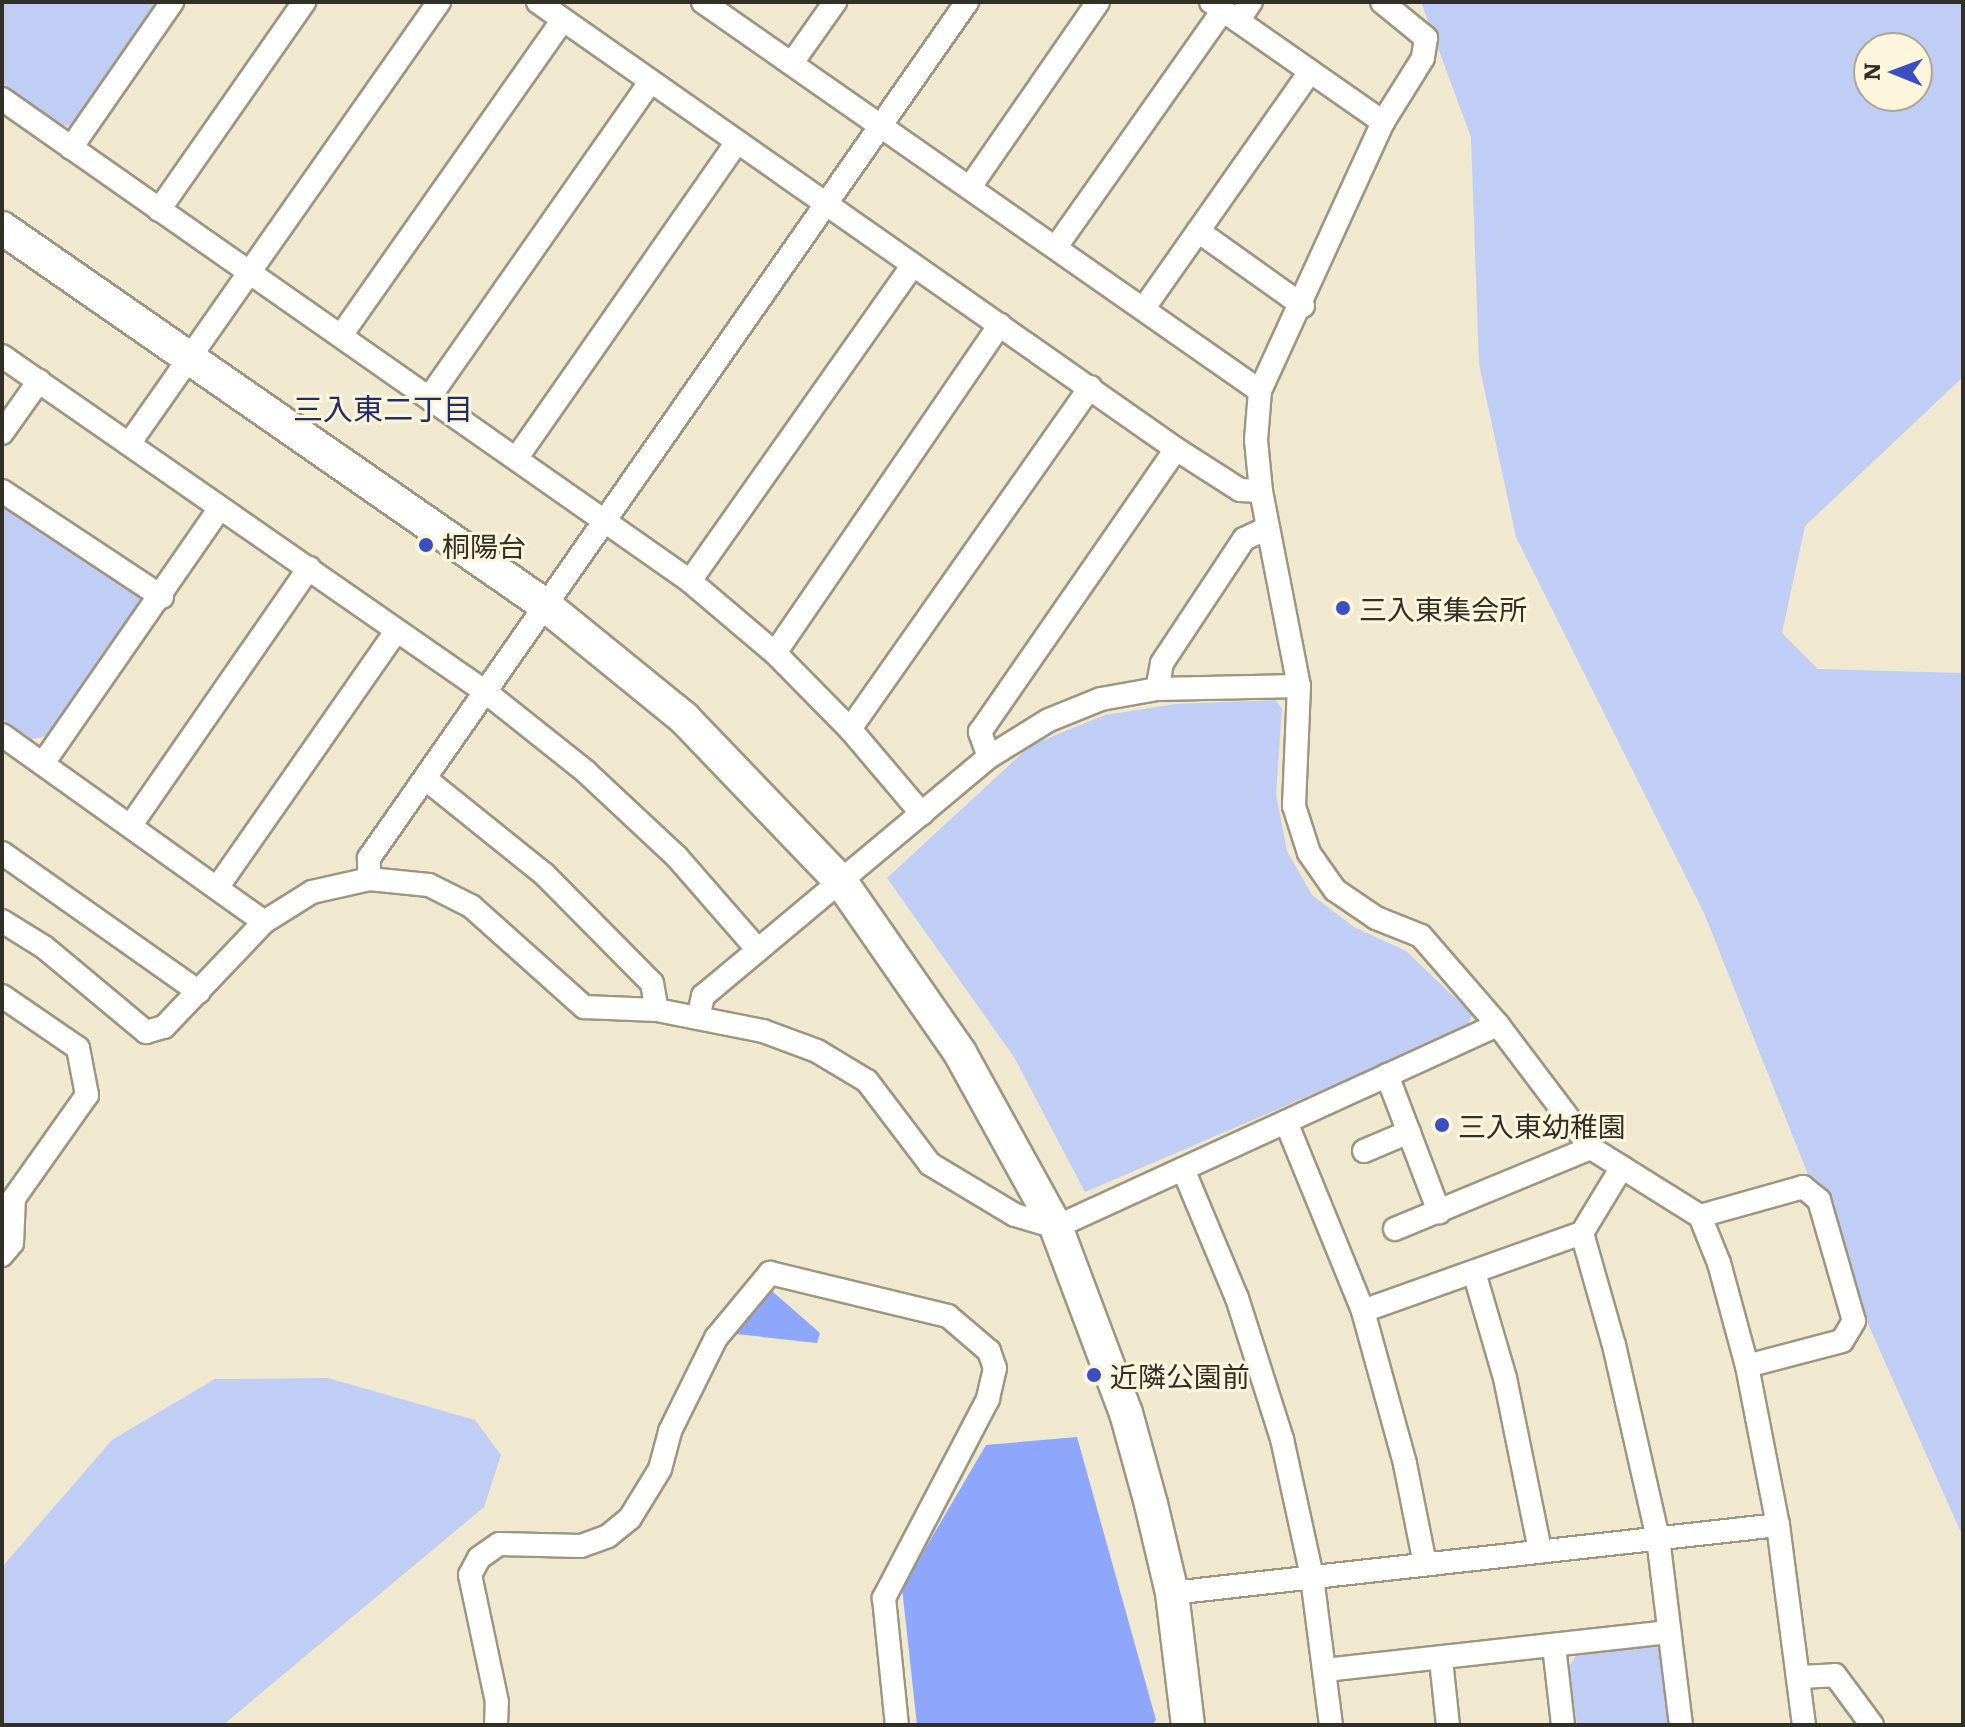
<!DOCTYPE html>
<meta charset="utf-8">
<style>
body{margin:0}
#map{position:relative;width:1965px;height:1727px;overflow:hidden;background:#f1e8d0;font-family:Literata,"Noto Sans JP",serif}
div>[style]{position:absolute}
.green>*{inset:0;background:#c0cdf4}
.water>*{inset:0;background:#8ea7fc}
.roads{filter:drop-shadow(2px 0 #9e9680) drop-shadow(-2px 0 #9e9680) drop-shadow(0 2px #9e9680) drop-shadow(0 -2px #9e9680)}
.street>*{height:22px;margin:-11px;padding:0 11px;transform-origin:11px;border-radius:11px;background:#fff}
.secondary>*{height:32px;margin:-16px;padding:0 16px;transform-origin:16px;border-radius:16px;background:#fff}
.dots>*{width:22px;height:22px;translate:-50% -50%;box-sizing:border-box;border:4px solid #fef5dd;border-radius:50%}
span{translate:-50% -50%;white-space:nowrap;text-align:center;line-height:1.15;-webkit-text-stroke:6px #fef5dd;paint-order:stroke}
.poi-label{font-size:28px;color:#322f26}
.left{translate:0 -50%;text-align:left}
.neighbourhood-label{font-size:30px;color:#212d66}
.frame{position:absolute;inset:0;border:4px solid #322f26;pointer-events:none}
.north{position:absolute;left:1853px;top:32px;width:80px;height:80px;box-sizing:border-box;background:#fef5dd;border:2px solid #aca694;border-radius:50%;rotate:271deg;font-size:22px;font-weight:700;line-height:32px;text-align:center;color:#322f26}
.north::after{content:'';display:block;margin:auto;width:28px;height:36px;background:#3b4fc2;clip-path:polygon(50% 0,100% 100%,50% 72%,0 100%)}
</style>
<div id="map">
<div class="green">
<div style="clip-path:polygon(2px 2px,160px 2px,72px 126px,58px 125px,2px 86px)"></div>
<div style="clip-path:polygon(evenodd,1421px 2px,1963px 2px,1963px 377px,1805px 526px,1782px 633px,1818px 669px,1963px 673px,1963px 1537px,1864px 1315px,1704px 913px,1516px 537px,1479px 364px,1471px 137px,1421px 2px,1869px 48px,1917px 48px,1917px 96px,1869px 96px,1869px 48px)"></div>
<div style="clip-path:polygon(2px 498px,138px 594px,142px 607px,48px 736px,32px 739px,2px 719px)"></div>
<div style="clip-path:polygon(1276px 700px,1282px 709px,1276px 794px,1287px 851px,1312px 895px,1354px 927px,1406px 951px,1472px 1014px,1467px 1028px,1085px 1192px,1014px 1057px,887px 878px,1031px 745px,1105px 715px,1176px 704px)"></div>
<div style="clip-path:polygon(328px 1378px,475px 1420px,501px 1455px,484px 1507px,223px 1725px,2px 1725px,2px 1567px,112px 1440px,215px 1379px)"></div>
<div style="clip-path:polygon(1654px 1645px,1664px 1654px,1671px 1725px,1577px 1725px,1569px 1667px,1577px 1654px)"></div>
</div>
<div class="water">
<div style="clip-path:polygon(772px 1291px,820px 1333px,817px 1343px,736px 1334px)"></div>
<div style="clip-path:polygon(1077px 1437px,1156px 1720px,1152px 1725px,917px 1725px,902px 1588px,986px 1445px)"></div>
</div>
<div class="roads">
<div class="street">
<div style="left:538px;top:2px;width:779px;rotate:35.02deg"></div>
<div style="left:1176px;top:449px;width:76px;rotate:32.6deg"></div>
<div style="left:1240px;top:490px;width:21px;rotate:3deg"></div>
<div style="left:703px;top:2px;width:679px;rotate:34.93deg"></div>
<div style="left:1211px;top:2px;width:210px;rotate:34.9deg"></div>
<div style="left:1383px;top:122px;width:296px;rotate:114.6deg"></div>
<div style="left:1260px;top:391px;width:49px;rotate:94.7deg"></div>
<div style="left:1256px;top:440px;width:51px;rotate:84.4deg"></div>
<div style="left:1261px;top:491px;width:199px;rotate:79deg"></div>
<div style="left:1299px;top:686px;width:120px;rotate:92.4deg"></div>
<div style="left:1294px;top:806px;width:49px;rotate:72.3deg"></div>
<div style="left:1309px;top:853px;width:45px;rotate:54.9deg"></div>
<div style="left:1335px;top:890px;width:50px;rotate:34.3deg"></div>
<div style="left:1376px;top:918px;width:48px;rotate:21.8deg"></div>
<div style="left:1421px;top:936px;width:118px;rotate:49.1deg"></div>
<div style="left:1498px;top:1025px;width:154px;rotate:52.9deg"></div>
<div style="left:1591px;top:1148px;width:128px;rotate:32deg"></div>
<div style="left:1700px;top:1216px;width:51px;rotate:68deg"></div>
<div style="left:1719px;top:1263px;width:107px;rotate:74.8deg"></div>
<div style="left:1747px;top:1366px;width:162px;rotate:79deg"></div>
<div style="left:1778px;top:1525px;width:202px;rotate:82.6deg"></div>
<div style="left:1382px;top:2px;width:57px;rotate:39.3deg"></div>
<div style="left:1426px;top:38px;width:20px;rotate:99deg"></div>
<div style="left:1423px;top:58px;width:75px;rotate:122deg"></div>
<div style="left:1238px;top:21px;width:23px;rotate:-56deg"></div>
<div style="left:792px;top:63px;width:75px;rotate:-54.8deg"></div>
<div style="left:2px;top:99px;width:840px;rotate:35.01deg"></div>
<div style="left:690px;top:581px;width:111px;rotate:40.3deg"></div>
<div style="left:775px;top:653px;width:107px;rotate:45.4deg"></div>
<div style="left:850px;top:729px;width:111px;rotate:49.7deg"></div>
<div style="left:71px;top:148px;width:178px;rotate:-55.3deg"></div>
<div style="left:970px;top:187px;width:225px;rotate:-55.3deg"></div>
<div style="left:159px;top:210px;width:254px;rotate:-55.1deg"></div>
<div style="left:1198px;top:231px;width:129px;rotate:35.5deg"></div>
<div style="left:1056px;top:247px;width:290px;rotate:-54.8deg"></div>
<div style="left:1144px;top:308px;width:289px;rotate:-54.9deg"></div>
<div style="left:342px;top:334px;width:384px;rotate:-54.9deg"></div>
<div style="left:2px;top:356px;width:591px;rotate:34.79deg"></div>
<div style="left:487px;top:693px;width:125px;rotate:38.5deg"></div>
<div style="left:585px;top:771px;width:126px;rotate:43.1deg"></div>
<div style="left:677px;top:857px;width:123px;rotate:48.9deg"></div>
<div style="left:431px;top:395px;width:383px;rotate:-55deg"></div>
<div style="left:2px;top:433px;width:64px;rotate:-54.6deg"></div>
<div style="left:129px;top:444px;width:540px;rotate:-54.96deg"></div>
<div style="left:518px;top:456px;width:383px;rotate:-55.1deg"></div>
<div style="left:2px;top:491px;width:192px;rotate:33.5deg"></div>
<div style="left:690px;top:581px;width:385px;rotate:-54.8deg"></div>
<div style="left:775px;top:653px;width:398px;rotate:-55.6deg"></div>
<div style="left:1157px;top:689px;width:26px;rotate:-79deg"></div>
<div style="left:1162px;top:663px;width:149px;rotate:-56.5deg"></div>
<div style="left:1244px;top:539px;width:26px;rotate:-25deg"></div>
<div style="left:850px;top:729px;width:418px;rotate:-54.9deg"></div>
<div style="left:2px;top:735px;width:322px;rotate:35.5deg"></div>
<div style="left:989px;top:757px;width:27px;rotate:-110deg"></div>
<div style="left:980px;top:732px;width:344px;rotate:-55.3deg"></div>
<div style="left:44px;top:762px;width:309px;rotate:-55.3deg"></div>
<div style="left:427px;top:780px;width:150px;rotate:38.8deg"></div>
<div style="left:544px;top:874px;width:153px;rotate:45.3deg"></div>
<div style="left:652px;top:983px;width:27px;rotate:80deg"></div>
<div style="left:131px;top:825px;width:313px;rotate:-55.3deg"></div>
<div style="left:2px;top:853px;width:241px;rotate:35.2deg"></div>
<div style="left:369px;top:879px;width:21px;rotate:-90deg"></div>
<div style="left:369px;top:858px;width:1044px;rotate:-55.06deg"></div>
<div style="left:217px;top:888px;width:313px;rotate:-55.1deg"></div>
<div style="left:2px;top:921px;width:49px;rotate:31.8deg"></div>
<div style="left:44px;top:947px;width:133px;rotate:39.8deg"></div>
<div style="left:146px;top:1032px;width:19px;rotate:-16deg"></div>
<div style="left:164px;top:1027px;width:145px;rotate:-46.4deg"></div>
<div style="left:264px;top:922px;width:57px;rotate:-32deg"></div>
<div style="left:312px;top:892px;width:58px;rotate:-12.8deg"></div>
<div style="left:369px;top:879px;width:60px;rotate:5.7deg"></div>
<div style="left:429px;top:885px;width:47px;rotate:26.6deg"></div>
<div style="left:471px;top:906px;width:152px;rotate:41.8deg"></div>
<div style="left:584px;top:1007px;width:73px;rotate:2.4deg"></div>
<div style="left:657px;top:1010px;width:108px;rotate:11.2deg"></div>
<div style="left:763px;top:1031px;width:58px;rotate:20.3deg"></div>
<div style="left:817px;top:1051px;width:58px;rotate:31deg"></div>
<div style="left:867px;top:1081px;width:104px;rotate:52.8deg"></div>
<div style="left:930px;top:1164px;width:99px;rotate:31deg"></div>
<div style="left:1015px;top:1215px;width:43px;rotate:16.3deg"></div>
<div style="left:1056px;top:1227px;width:486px;rotate:-24.6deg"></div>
<div style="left:2px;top:996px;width:92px;rotate:34.4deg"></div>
<div style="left:78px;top:1048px;width:48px;rotate:79.2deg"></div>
<div style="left:87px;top:1095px;width:126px;rotate:125.3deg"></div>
<div style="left:14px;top:1198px;width:45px;rotate:92.5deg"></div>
<div style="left:12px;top:1243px;width:16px;rotate:130deg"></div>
<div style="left:698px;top:1018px;width:23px;rotate:-77deg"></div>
<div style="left:703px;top:996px;width:72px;rotate:-39.9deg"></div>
<div style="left:758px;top:950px;width:301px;rotate:-39.9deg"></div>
<div style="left:989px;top:757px;width:70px;rotate:-31.7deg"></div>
<div style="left:1049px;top:720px;width:56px;rotate:-22deg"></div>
<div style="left:1101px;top:699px;width:57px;rotate:-10.1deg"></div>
<div style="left:1157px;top:689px;width:142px;rotate:-1.2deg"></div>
<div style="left:1387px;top:1075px;width:147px;rotate:69.2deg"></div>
<div style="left:1286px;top:1122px;width:204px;rotate:67.8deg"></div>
<div style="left:1363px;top:1311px;width:159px;rotate:74.6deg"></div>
<div style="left:1405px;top:1464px;width:102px;rotate:78.7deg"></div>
<div style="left:1364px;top:1151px;width:49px;rotate:-22.9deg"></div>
<div style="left:1183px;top:1169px;width:140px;rotate:67.3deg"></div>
<div style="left:1237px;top:1298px;width:148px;rotate:72.3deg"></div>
<div style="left:1282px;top:1439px;width:141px;rotate:77.7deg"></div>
<div style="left:1312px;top:1577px;width:149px;rotate:82.7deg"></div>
<div style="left:1700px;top:1216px;width:107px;rotate:-15.7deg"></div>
<div style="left:1803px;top:1187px;width:21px;rotate:39deg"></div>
<div style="left:1819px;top:1200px;width:126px;rotate:73.9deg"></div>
<div style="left:1854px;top:1321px;width:23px;rotate:121deg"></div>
<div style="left:1842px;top:1341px;width:98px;rotate:165.3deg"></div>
<div style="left:1395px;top:1229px;width:212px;rotate:-22.5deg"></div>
<div style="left:1582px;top:1233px;width:116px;rotate:74.1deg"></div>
<div style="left:1614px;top:1345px;width:198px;rotate:77.2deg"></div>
<div style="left:1658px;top:1538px;width:188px;rotate:83deg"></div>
<div style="left:1474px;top:1272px;width:110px;rotate:73.7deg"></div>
<div style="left:1505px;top:1378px;width:176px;rotate:78.5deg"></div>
<div style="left:1363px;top:1311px;width:232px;rotate:-19.6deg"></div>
<div style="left:1582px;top:1233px;width:77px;rotate:-58.8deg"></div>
<div style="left:1172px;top:1593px;width:610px;rotate:-6.4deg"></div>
<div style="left:1554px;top:1646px;width:80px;rotate:83.5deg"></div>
<div style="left:1441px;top:1660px;width:65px;rotate:83.9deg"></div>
<div style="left:1325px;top:1670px;width:346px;rotate:-6.3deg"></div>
<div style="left:1800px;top:1677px;width:35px;rotate:-3deg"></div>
<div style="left:1835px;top:1675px;width:62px;rotate:53.5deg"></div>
<div style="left:496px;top:1725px;width:23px;rotate:-88deg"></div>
<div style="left:497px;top:1702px;width:130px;rotate:-102deg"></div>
<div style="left:470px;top:1575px;width:19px;rotate:-62deg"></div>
<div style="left:479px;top:1558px;width:24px;rotate:-35deg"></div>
<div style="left:499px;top:1544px;width:82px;rotate:1.4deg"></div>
<div style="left:581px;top:1546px;width:29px;rotate:-20deg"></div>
<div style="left:608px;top:1536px;width:28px;rotate:-39deg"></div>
<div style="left:630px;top:1518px;width:57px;rotate:-58.5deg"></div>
<div style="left:660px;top:1469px;width:39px;rotate:-75deg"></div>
<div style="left:670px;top:1431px;width:104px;rotate:-63.7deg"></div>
<div style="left:716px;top:1338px;width:85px;rotate:-50.3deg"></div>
<div style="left:770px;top:1273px;width:183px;rotate:13.6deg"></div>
<div style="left:948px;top:1316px;width:54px;rotate:40.5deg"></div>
<div style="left:989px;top:1351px;width:18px;rotate:71deg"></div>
<div style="left:995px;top:1368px;width:32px;rotate:103deg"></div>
<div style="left:988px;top:1399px;width:225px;rotate:117.6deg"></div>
<div style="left:884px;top:1598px;width:128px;rotate:84.2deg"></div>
</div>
<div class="secondary">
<div style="left:2px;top:228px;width:661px;rotate:34.77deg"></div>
<div style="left:545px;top:605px;width:179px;rotate:39.1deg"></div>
<div style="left:684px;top:718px;width:228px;rotate:46.2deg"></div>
<div style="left:842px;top:883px;width:207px;rotate:55.2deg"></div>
<div style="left:960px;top:1053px;width:199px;rotate:61.1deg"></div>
<div style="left:1056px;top:1227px;width:199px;rotate:69.4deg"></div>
<div style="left:1126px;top:1413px;width:94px;rotate:74.6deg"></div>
<div style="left:1151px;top:1504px;width:91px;rotate:76.7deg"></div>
<div style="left:1172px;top:1593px;width:133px;rotate:83.1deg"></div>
</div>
</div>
<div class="dots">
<div style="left:426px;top:545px;background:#3b4fc2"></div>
<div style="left:1343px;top:608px;background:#3b4fc2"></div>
<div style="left:1442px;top:1125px;background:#3b4fc2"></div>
<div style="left:1094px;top:1375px;background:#3b4fc2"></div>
</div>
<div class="poi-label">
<span class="left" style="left:442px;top:545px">桐陽台</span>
<span class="left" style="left:1359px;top:608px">三入東集会所</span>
<span class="left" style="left:1458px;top:1125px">三入東幼稚園</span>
<span class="left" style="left:1110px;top:1375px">近隣公園前</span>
</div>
<div class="neighbourhood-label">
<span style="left:383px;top:407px">三入東二丁目</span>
</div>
<div class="frame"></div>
<div class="north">N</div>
</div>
